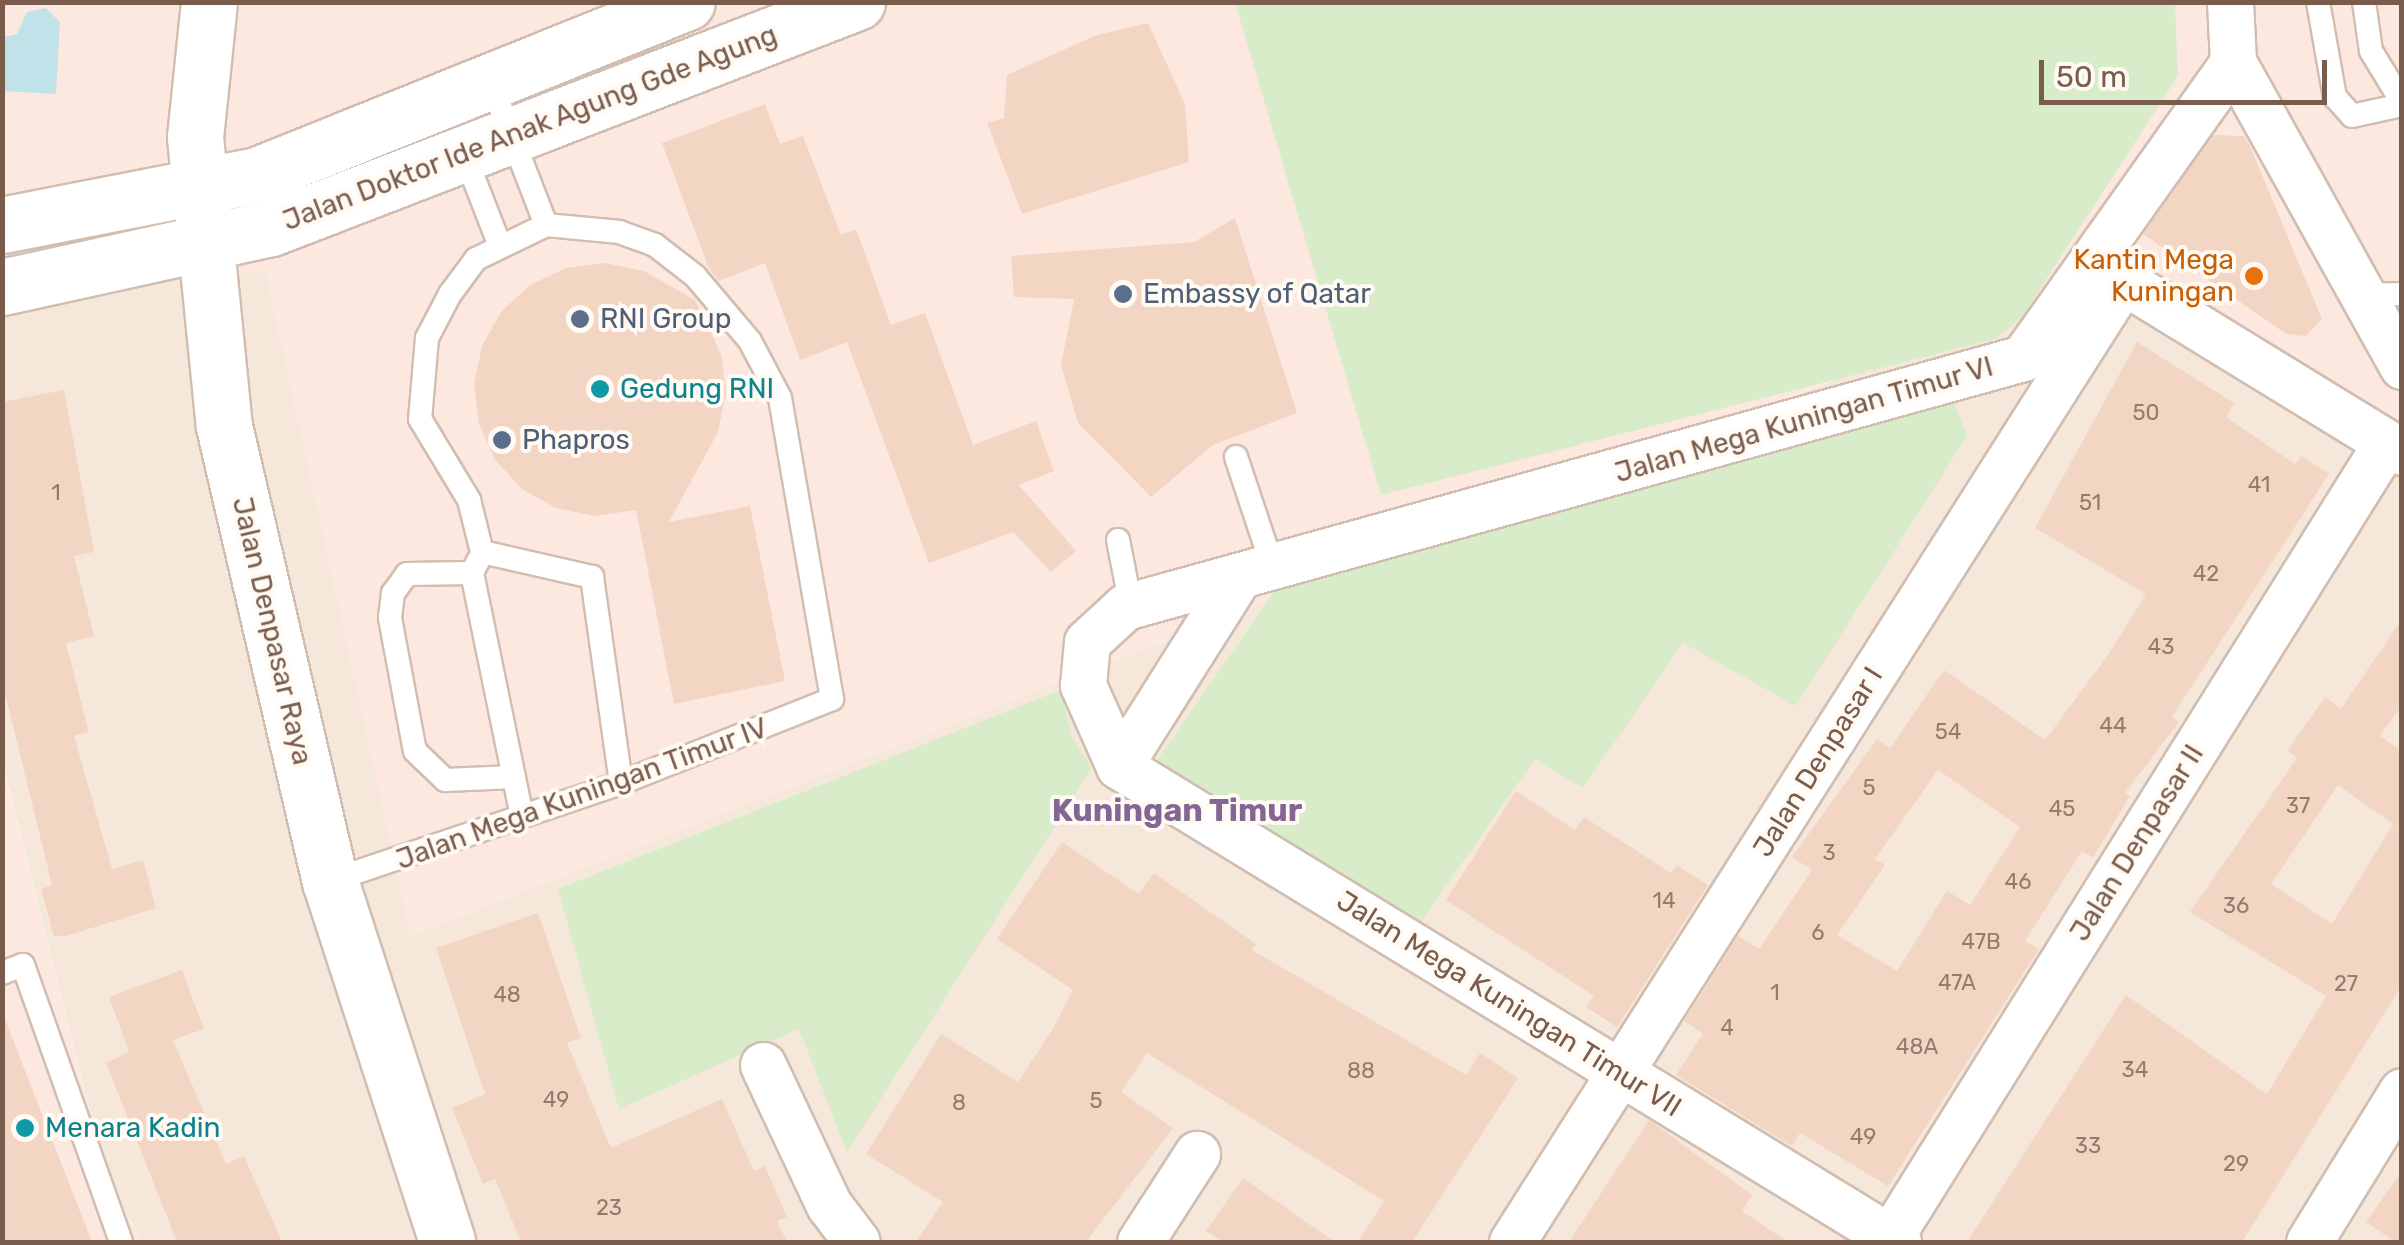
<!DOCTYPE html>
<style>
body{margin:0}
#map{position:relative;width:2404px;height:1245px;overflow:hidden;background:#fdf6ec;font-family:Rubik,sans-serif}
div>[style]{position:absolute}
.residential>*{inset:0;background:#f5e8da}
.commercial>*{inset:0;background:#fde8e0}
.green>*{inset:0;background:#d8ecc9}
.water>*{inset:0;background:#bfe3e8}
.building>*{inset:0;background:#f3d5c3}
.roads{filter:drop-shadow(2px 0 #d1beb0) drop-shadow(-2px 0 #d1beb0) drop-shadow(0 2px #d1beb0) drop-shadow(0 -2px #d1beb0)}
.service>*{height:22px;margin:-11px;padding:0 11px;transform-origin:11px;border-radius:11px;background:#fff}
.minor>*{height:45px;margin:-22.5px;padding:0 22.5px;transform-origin:22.5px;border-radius:22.5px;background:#fff}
.tertiary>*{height:55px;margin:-27.5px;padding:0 27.5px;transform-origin:27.5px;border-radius:27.5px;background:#fff}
.secondary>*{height:55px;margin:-27.5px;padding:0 27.5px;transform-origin:27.5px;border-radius:27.5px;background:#fff}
.dots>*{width:28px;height:28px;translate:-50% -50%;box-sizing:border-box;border:5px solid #fffaf3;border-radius:50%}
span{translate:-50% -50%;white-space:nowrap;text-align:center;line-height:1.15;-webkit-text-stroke:8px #fffaf3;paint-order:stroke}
.number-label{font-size:22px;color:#987a6a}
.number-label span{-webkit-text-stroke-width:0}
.street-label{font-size:28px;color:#7a5c4d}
.food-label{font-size:28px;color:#c56008}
.right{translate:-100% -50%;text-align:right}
.service-label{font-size:28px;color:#4e5e75}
.left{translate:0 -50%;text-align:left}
.culture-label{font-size:28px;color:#0d838f}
.quarter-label{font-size:32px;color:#846695;font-weight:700}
.frame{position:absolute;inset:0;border:5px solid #7a5c4d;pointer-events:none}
.scale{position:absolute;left:2039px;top:60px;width:288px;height:45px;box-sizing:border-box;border:5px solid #7a5c4d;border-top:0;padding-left:12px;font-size:30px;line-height:35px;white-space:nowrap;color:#7a5c4d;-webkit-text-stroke:8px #fffaf3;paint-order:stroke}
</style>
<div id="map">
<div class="residential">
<div style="clip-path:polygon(2137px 262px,2401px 449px,2401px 1242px,143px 1242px,108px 1183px,3px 766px,2px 297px,265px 269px,411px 935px)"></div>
</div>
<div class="commercial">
<div style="clip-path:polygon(2px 3px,2401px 3px,2401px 449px,2136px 262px,410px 935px,265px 269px,3px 297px)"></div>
<div style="clip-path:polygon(2px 766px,108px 1183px,143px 1242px,3px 1242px)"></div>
</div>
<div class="green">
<div style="clip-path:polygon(1235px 3px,2175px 3px,2178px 76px,2022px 317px,1995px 339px,1381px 495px)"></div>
<div style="clip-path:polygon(1953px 401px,1967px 436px,1796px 706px,1683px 643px,1583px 788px,1535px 759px,1416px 929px,1155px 763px,1278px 586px)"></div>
<div style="clip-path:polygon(1061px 690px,1072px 737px,1092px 768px,847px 1152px,799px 1029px,619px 1109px,558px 889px)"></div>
</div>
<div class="water">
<div style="clip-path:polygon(46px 8px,60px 22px,56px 94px,3px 91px,3px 37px,17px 34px,27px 12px)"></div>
</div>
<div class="building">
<div style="clip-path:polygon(1148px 23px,1185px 104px,1189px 162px,1022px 214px,987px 123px,1004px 118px,1007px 75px,1097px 35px)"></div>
<div style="clip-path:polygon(765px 104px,780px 144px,803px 136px,841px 235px,856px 229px,891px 325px,925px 313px,973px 445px,1036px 421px,1054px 471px,1019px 485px,1076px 551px,1051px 572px,1013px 532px,929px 563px,847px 342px,800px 360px,765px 263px,719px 281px,709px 269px,662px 143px)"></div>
<div style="clip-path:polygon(2213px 135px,2244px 136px,2250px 146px,2322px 319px,2306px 336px,2286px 334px,2143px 234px)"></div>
<div style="clip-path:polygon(1235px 218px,1297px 413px,1213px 445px,1151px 497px,1078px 423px,1061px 365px,1074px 299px,1014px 297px,1011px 256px,1194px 242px)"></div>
<div style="clip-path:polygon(605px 263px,644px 271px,695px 300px,721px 354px,726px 393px,718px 432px,669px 522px,750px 506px,785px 681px,674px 704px,636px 510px,595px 516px,556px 508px,522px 489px,495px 460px,479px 424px,474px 385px,482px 346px,501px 312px,530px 285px,566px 268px)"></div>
<div style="clip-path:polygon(evenodd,2137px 342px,2234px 403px,2226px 417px,2295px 464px,2302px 456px,2329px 474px,2172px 717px,2179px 722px,2125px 793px,2130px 796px,2093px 858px,2082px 851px,2025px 941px,2039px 949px,1888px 1186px,1800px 1133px,1792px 1146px,1676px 1075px,1703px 1034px,1684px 1021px,1738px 936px,1759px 949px,1812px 870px,1792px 857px,1877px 739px,1890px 748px,1944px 670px,2045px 740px,2106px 658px,2146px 594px,2035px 528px,2137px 342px,1938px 770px,2020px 827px,1970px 905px,1947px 891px,1897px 971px,1837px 935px,1885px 865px,1875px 859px,1938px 770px)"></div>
<div style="clip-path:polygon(64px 390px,94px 552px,74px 556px,94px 636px,66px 643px,89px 732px,74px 736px,112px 869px,143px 860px,156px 908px,66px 936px,54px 936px,41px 889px,52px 885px,2px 680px,2px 402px)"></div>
<div style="clip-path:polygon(evenodd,2402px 619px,2402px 705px,2380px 736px,2402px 751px,2402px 985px,2242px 1242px,1967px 1242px,2126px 995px,2267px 1094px,2326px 996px,2190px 912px,2297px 758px,2287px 751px,2325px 697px,2341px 709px,2402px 619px,2338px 785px,2393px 824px,2332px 924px,2271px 884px,2338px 785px)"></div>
<div style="clip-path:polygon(1516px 791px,1575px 830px,1584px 817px,1671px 873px,1677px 865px,1708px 885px,1617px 1027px,1586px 1007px,1594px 996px,1446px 900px)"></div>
<div style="clip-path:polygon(1062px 842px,1139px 894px,1154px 873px,1256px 944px,1252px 950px,1466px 1075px,1480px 1053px,1518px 1078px,1412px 1242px,1358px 1242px,1384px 1201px,1147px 1053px,1121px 1092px,1173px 1128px,1086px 1242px,916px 1242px,943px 1202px,866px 1154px,941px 1034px,1018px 1082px,1051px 1032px,1073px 990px,997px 939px)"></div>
<div style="clip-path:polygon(538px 913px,581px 1038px,567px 1043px,611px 1148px,722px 1099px,754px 1171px,765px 1166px,787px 1217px,777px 1221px,787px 1242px,521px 1242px,495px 1179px,483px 1184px,452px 1108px,485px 1094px,436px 948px)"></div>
<div style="clip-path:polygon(182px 970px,204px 1029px,173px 1040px,226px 1164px,244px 1156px,282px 1242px,177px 1242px,106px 1063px,129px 1052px,109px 997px)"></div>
<div style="clip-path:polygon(5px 1019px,92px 1242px,2px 1242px)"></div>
<div style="clip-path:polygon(1649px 1120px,1752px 1195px,1742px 1211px,1788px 1242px,1569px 1242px)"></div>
<div style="clip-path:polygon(2402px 1171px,2402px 1242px,2396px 1242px,2366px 1222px)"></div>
<div style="clip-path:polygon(1243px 1178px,1335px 1242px,1223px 1242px,1206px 1231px)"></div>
</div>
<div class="roads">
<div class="service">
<div style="left:2318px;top:2px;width:97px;rotate:79.9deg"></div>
<div style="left:2335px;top:97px;width:25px;rotate:48deg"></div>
<div style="left:2352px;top:116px;width:51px;rotate:-12.4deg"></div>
<div style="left:2364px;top:2px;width:49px;rotate:81.9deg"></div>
<div style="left:2371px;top:51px;width:60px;rotate:58.7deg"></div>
<div style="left:491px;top:83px;width:152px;rotate:68.8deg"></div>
<div style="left:463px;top:151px;width:102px;rotate:68.7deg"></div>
<div style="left:2361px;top:295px;width:41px;rotate:-1.4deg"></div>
<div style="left:1236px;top:457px;width:120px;rotate:71.6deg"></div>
<div style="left:1118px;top:540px;width:67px;rotate:78.9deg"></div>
<div style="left:478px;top:561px;width:13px;rotate:117deg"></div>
<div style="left:472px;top:573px;width:248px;rotate:78.4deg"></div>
<div style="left:472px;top:573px;width:65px;rotate:179.1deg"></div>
<div style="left:407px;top:574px;width:24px;rotate:126deg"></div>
<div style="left:393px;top:593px;width:25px;rotate:97deg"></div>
<div style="left:390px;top:618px;width:135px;rotate:79.4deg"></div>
<div style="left:415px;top:751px;width:42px;rotate:44deg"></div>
<div style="left:445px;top:780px;width:69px;rotate:-2.5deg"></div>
<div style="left:330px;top:881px;width:307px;rotate:-18.6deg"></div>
<div style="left:621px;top:783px;width:227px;rotate:-21.7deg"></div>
<div style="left:832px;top:699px;width:305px;rotate:-99.8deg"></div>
<div style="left:780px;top:398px;width:64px;rotate:-117.8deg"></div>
<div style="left:750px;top:341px;width:85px;rotate:-130.2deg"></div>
<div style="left:695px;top:276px;width:51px;rotate:-142.2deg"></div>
<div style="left:655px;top:245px;width:37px;rotate:-160deg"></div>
<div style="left:620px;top:232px;width:74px;rotate:-174.6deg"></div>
<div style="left:546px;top:225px;width:78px;rotate:154.1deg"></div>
<div style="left:476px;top:259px;width:44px;rotate:126.6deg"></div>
<div style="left:450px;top:294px;width:50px;rotate:117.6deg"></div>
<div style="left:427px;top:338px;width:81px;rotate:94.9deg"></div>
<div style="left:420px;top:419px;width:95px;rotate:58.8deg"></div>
<div style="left:469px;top:500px;width:54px;rotate:76deg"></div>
<div style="left:482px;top:552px;width:113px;rotate:12.8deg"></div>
<div style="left:592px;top:577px;width:208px;rotate:82deg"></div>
<div style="left:2px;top:973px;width:22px;rotate:-21deg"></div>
<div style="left:23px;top:965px;width:294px;rotate:70.5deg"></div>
</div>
<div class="minor">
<div style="left:2230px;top:2px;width:60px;rotate:87.1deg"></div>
<div style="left:2233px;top:62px;width:348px;rotate:60.9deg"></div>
<div style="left:1119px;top:766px;width:89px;rotate:-114deg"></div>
<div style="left:1083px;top:685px;width:43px;rotate:-84.7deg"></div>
<div style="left:1087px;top:642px;width:52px;rotate:-42.6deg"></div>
<div style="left:1125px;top:607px;width:932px;rotate:-15.5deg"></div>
<div style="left:2023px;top:358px;width:363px;rotate:-54.6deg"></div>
<div style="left:1119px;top:766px;width:913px;rotate:31.43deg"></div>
<div style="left:1119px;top:766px;width:219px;rotate:-57.7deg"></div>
<div style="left:763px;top:1065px;width:155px;rotate:64.8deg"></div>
<div style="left:829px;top:1205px;width:46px;rotate:52.9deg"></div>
<div style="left:1140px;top:1242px;width:105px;rotate:-57.1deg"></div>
<div style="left:1512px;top:1242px;width:1139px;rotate:-57.55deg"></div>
<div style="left:2123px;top:281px;width:327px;rotate:31.5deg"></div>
<div style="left:1887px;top:1242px;width:942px;rotate:-58.01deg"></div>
<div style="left:2309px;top:1242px;width:177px;rotate:-58.4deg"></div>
</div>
<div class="tertiary">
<div style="left:209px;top:2px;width:136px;rotate:95.9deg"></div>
<div style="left:195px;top:137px;width:290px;rotate:84.3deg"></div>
<div style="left:224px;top:426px;width:467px;rotate:76.9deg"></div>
<div style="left:330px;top:881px;width:379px;rotate:72deg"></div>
</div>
<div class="secondary">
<div style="left:2px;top:225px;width:260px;rotate:-11.1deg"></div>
<div style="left:257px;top:175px;width:463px;rotate:-21.9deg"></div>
<div style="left:2px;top:287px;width:275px;rotate:-12.4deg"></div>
<div style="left:271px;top:228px;width:628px;rotate:-21.09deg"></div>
</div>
</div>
<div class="dots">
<div style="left:2254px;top:276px;background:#e8710a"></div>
<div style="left:1123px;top:294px;background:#5c6f8a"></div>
<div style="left:580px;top:319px;background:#5c6f8a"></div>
<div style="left:600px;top:389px;background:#0f9aa8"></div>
<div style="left:502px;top:440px;background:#5c6f8a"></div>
<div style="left:25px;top:1128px;background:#0f9aa8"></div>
</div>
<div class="number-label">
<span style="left:2146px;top:413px">50</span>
<span style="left:2259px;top:485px">41</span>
<span style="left:56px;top:493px">1</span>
<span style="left:2090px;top:503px">51</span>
<span style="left:2206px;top:574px">42</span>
<span style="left:2161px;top:647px">43</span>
<span style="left:2113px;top:726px">44</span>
<span style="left:1948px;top:732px">54</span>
<span style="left:1869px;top:788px">5</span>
<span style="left:2298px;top:806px">37</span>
<span style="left:2062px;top:809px">45</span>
<span style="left:1829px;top:853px">3</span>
<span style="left:2018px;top:882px">46</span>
<span style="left:1664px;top:901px">14</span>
<span style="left:2236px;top:906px">36</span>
<span style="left:1818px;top:933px">6</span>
<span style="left:1981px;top:942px">47B</span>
<span style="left:1957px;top:983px">47A</span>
<span style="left:2346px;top:984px">27</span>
<span style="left:1775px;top:993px">1</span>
<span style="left:507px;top:995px">48</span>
<span style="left:1727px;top:1028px">4</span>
<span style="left:1917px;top:1047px">48A</span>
<span style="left:2135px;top:1070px">34</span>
<span style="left:1361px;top:1071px">88</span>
<span style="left:556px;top:1100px">49</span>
<span style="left:1096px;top:1101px">5</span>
<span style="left:959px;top:1103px">8</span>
<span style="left:1863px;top:1137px">49</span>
<span style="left:2088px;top:1146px">33</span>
<span style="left:2236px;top:1164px">29</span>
<span style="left:609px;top:1208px">23</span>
</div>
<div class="street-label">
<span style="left:530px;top:128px;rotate:-21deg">Jalan Doktor Ide Anak Agung Gde Agung</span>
<span style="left:1804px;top:420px;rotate:-16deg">Jalan Mega Kuningan Timur VI</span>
<span style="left:272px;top:631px;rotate:77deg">Jalan Denpasar Raya</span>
<span style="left:1818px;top:762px;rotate:-58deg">Jalan Denpasar I</span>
<span style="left:582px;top:794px;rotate:-20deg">Jalan Mega Kuningan Timur IV</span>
<span style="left:2137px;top:843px;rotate:-58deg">Jalan Denpasar II</span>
<span style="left:1509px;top:1004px;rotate:32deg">Jalan Mega Kuningan Timur VII</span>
</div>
<div class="food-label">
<span class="right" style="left:2234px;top:276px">Kantin Mega<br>Kuningan</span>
</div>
<div class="service-label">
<span class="left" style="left:1143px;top:294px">Embassy of Qatar</span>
<span class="left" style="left:600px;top:319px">RNI Group</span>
<span class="left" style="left:522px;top:440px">Phapros</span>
</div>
<div class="culture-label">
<span class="left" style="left:620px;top:389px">Gedung RNI</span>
<span class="left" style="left:45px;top:1128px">Menara Kadin</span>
</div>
<div class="quarter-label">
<span style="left:1177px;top:810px">Kuningan Timur</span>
</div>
<div class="frame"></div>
<div class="scale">50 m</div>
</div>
